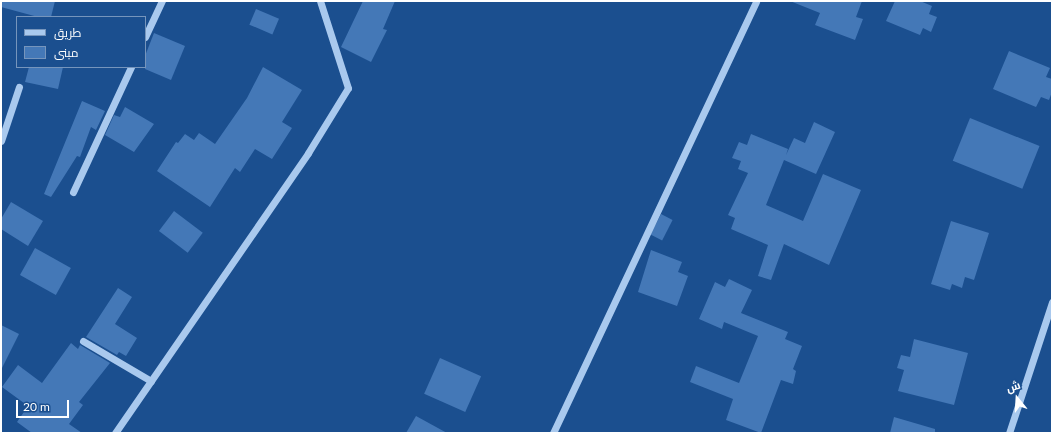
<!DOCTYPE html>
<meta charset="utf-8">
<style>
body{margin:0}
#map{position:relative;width:1053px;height:434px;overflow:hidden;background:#1b4f8f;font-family:Lato,Cairo,sans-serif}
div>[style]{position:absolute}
.building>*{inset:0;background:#4478b7;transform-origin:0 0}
.minor>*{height:7px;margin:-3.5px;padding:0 3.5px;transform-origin:3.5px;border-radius:3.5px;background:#a9c9ee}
span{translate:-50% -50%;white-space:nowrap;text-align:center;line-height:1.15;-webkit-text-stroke:3px #1b4f8f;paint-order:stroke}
.frame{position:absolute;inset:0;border:2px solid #fff;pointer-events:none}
.legend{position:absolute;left:16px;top:16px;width:130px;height:52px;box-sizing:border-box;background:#1b4f8f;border:1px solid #7695bc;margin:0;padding:5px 7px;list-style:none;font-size:12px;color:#fff}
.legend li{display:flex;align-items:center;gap:8px;height:20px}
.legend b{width:20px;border:1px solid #7695bc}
.north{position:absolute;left:997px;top:378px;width:40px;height:40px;-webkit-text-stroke:3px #1b4f8f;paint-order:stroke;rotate:342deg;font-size:11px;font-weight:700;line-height:16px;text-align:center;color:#fff}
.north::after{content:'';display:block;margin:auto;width:14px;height:18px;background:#fff;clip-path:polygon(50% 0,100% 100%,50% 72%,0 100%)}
.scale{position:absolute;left:16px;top:400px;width:53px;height:18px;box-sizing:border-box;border:2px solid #fff;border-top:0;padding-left:5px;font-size:12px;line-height:14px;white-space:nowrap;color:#fff;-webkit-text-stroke:3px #1b4f8f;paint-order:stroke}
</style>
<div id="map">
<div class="building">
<div style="clip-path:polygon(1px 1px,55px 1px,51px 17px,38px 17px,1px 7px)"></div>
<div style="clip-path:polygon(363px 1px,395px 1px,383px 29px,387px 30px,371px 62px,341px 47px)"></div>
<div style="clip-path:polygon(790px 1px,862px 1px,856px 17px,863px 19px,855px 40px,815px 25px,820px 13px)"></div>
<div style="clip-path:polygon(895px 1px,920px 1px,932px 6px,929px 14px,937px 17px,931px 32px,923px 28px,920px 35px,886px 21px)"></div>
<div style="left:256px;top:9px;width:25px;height:17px;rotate:23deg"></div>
<div style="clip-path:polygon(154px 33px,185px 46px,171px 80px,145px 69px,145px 56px)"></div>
<div style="clip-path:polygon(1009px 51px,1050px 68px,1046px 77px,1052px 79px,1052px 92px,1049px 100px,1041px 97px,1036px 107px,993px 89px)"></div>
<div style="clip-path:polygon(29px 67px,63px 67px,58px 89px,25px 82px)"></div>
<div style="clip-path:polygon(263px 67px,302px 90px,282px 122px,292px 128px,272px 159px,255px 149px,240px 172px,235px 168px,210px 207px,157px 171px,176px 142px,178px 143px,185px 134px,194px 140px,199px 133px,215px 144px,247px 98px)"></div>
<div style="clip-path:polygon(82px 101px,105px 111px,96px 130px,91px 127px,80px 157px,77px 156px,51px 197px,44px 194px)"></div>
<div style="clip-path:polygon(125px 107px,154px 124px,134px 152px,105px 135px,114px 115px,120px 117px)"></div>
<div style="left:970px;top:118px;width:75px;height:46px;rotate:22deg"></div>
<div style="clip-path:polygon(814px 122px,835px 132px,816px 174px,784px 160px,766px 205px,803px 221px,823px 174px,861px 190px,829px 265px,784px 244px,771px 280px,758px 276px,768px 245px,731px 229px,735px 218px,728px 215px,748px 173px,738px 169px,741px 161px,732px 158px,739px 142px,747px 145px,751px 134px,788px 149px,786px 155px,794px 138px,805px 143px)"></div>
<div style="clip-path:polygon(11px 202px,43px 221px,28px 246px,1px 229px,1px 219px)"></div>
<div style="left:174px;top:211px;width:36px;height:25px;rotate:37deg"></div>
<div style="left:661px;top:214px;width:13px;height:23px;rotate:27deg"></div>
<div style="clip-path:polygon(951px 221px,989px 233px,974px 280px,965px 277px,962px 288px,952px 284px,950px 290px,931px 284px)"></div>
<div style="left:35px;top:248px;width:41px;height:31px;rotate:29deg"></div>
<div style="clip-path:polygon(651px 250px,682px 262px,678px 272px,688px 276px,677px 306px,638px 292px)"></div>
<div style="clip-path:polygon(729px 279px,752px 290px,741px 313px,788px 332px,785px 339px,802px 346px,793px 369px,796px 371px,793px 384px,781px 380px,761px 433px,726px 420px,733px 399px,690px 382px,696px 366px,739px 383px,758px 336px,724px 322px,722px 329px,699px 319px,715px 282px,725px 287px)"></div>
<div style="clip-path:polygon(118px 288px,132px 297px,115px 324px,137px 338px,126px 356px,119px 352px,117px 355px,86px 337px)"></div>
<div style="clip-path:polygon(1px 325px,19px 334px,1px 370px)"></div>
<div style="clip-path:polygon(914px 339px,968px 353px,954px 405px,898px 391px,904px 370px,897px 368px,901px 355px,910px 357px)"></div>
<div style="clip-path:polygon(71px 343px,78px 349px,80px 345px,110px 363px,79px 402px,83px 405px,69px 424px,82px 433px,32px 433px,17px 422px,28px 406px,2px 387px,18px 365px,42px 383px)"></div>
<div style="left:440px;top:358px;width:45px;height:39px;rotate:24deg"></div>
<div style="clip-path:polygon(416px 416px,447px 433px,406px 433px)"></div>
<div style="clip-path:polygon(894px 417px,935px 429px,935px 433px,890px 433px)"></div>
</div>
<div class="minor">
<div style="left:145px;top:37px;width:40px;rotate:-65deg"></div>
<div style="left:1px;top:141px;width:57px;rotate:-71.6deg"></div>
<div style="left:73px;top:192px;width:138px;rotate:-65.1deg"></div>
<div style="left:83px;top:341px;width:79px;rotate:30.5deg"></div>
<div style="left:115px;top:433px;width:340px;rotate:-55.4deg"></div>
<div style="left:308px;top:153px;width:76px;rotate:-58.4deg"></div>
<div style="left:348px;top:88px;width:91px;rotate:-107.8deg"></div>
<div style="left:553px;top:433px;width:477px;rotate:-64.8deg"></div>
<div style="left:1009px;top:433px;width:138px;rotate:-71.8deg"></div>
</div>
<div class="frame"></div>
<ul class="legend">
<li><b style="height:5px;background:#a9c9ee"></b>طريق</li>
<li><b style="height:11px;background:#4478b7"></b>مبنى</li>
</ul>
<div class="north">ش</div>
<div class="scale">20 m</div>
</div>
